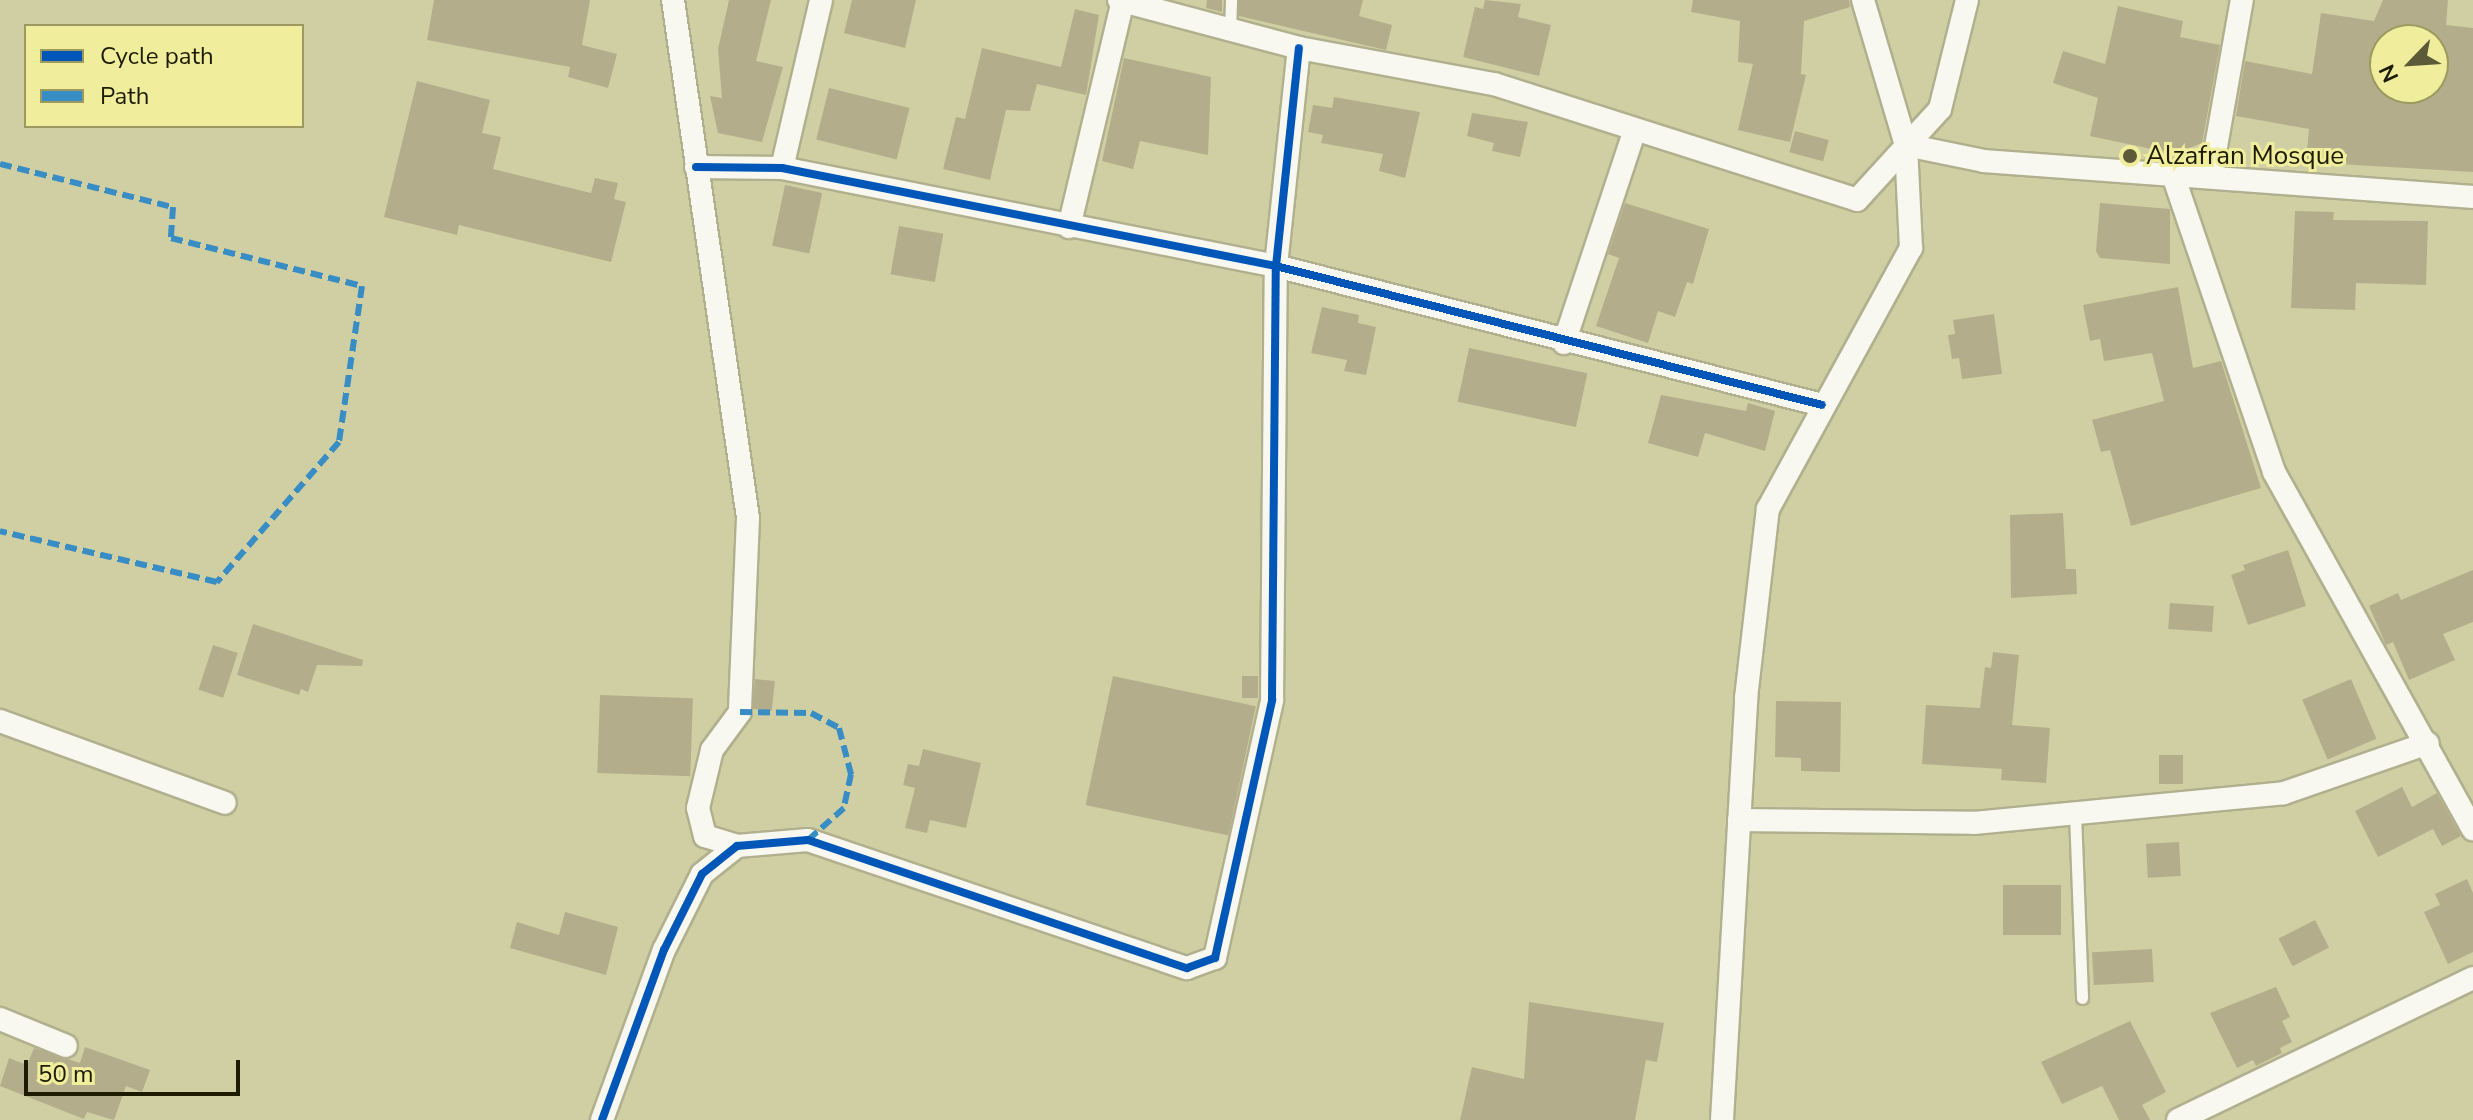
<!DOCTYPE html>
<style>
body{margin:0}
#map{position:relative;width:2473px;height:1120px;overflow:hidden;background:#d0cfa3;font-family:"Nunito Sans",sans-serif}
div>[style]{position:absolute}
.building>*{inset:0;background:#b4ad8b;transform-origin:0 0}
.roads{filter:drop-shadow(2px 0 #b1b08e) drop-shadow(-2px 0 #b1b08e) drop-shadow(0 2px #b1b08e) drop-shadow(0 -2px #b1b08e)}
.lane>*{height:11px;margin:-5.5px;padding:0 5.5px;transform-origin:5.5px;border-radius:5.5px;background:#f8f8f1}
.street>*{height:22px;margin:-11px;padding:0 11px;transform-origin:11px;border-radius:11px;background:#f8f8f1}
.quiet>*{height:6px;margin-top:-3px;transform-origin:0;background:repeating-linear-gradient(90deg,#388dc4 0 12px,transparent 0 18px)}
.cycleway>*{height:8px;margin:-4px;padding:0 4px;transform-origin:4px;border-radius:4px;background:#0057b8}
.dots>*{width:22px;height:22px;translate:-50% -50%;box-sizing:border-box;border:4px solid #f0ee9d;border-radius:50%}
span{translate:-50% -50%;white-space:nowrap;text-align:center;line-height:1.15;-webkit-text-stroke:6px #f0ee9d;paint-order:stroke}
.poi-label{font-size:26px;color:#1d1b00}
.left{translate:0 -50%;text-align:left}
.legend{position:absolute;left:24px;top:24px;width:280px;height:104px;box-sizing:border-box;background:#f0ee9d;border:2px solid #9c9a5e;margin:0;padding:10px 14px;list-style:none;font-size:24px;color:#1d1b00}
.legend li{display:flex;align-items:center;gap:16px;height:40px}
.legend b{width:40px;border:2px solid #9c9a5e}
.north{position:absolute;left:2369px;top:24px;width:80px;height:80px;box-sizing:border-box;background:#f0ee9d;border:2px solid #9c9a5e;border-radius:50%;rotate:245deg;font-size:22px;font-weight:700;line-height:32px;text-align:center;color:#1d1b00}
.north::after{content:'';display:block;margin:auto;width:28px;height:36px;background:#5c5a39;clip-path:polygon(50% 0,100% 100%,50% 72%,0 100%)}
.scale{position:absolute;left:24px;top:1060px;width:216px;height:36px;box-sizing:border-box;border:4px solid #1d1b00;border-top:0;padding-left:10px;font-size:24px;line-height:28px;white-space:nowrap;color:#1d1b00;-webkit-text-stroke:6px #f0ee9d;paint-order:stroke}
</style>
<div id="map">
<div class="building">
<div style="clip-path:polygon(434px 0,590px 0,582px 45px,617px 54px,608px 88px,568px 77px,570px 67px,427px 40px)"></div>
<div style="clip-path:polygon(729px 0,771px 0,756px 61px,783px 67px,762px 142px,718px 133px,710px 96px,722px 98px,718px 49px)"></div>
<div style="clip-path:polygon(852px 0,916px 0,905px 48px,844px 33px)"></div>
<div style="clip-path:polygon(1207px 0,1222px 0,1222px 12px,1206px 8px)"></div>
<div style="clip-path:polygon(1239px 0,1363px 0,1359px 16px,1392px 25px,1386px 50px,1239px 16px)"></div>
<div style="clip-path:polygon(1485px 0,1521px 4px,1518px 17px,1551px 25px,1539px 76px,1463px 57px,1475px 7px,1483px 9px)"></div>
<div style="clip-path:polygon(1693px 0,1849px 0,1850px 7px,1804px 21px,1801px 74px,1806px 75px,1790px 142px,1738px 130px,1753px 64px,1738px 62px,1740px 21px,1691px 12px)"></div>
<div style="clip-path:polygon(evenodd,2383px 0,2448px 0,2446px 25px,2473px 28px,2473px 172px,2306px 162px,2309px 129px,2236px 116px,2245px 61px,2312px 74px,2321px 13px,2374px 21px,2383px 0,2385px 40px,2433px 40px,2433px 88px,2385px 88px,2385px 40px)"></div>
<div style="clip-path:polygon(2118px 6px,2183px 21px,2180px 37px,2220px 45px,2202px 143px,2175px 154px,2090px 136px,2098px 98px,2053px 83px,2063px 51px,2105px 64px)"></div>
<div style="clip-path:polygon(1075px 9px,1099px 15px,1086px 95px,1037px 84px,1030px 111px,1006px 110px,990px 180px,943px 169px,956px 117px,965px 119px,982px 48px,1061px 67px)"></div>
<div style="clip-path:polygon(1124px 58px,1211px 77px,1208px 155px,1140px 141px,1133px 169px,1102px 161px)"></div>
<div style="clip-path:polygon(417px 81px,490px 100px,482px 133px,501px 137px,493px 169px,591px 193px,595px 178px,618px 183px,614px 199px,626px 202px,611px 262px,459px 225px,457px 235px,384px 217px)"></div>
<div style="left:829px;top:88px;width:83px;height:53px;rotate:14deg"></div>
<div style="clip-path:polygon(1334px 97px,1420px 112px,1405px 178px,1379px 171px,1383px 154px,1321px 143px,1323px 135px,1308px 132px,1313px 105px,1332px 108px)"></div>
<div style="clip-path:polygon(1472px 113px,1528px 122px,1520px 157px,1492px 151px,1494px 143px,1467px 136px)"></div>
<div style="left:1795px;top:131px;width:35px;height:22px;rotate:15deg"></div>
<div style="left:785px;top:185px;width:38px;height:62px;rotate:12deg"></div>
<div style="clip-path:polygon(1625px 203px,1709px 229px,1693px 284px,1687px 282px,1675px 317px,1658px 311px,1648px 343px,1596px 326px,1619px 258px,1608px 254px)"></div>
<div style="clip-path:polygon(2100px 203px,2170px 209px,2170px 264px,2100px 258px,2096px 251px)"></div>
<div style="clip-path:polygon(2295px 211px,2334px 212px,2333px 220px,2428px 221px,2426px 285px,2356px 283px,2355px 310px,2291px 308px)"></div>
<div style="left:899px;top:226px;width:45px;height:49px;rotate:10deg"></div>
<div style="clip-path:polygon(2178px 287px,2193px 368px,2221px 361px,2261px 488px,2131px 526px,2110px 450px,2101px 452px,2092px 420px,2164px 401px,2152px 353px,2104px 361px,2100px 339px,2090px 341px,2083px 305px)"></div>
<div style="clip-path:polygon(1322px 307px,1359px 315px,1358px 323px,1376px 327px,1366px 375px,1344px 371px,1347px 360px,1311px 353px)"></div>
<div style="clip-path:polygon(1994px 314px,2002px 374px,1962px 379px,1959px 358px,1952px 359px,1948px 335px,1955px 334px,1953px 320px)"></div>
<div style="left:1469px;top:348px;width:121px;height:55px;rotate:12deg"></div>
<div style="clip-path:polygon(1661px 395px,1746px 411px,1748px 403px,1775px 411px,1765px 451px,1705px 433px,1698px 457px,1648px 443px)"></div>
<div style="clip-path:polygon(2063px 513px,2066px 569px,2076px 569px,2077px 594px,2011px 598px,2010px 515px)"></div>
<div style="clip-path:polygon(2288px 550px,2306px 606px,2248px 625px,2231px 575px,2245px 570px,2243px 565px)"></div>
<div style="clip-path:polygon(2473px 570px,2473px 622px,2443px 634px,2455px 660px,2409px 680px,2393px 642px,2386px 645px,2369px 606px,2398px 593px,2401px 600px)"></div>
<div style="left:2170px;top:603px;width:44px;height:26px;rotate:4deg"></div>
<div style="clip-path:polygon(253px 624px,363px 660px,362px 666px,317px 665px,308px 692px,301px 689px,299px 695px,237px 675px)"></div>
<div style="left:213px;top:645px;width:26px;height:47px;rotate:18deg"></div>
<div style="clip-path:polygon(1993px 652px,2019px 655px,2012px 725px,2050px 728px,2046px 783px,2001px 780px,2002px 769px,1922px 764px,1926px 705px,1980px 708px,1985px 667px,1991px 668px)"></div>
<div style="left:1113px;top:676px;width:146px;height:132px;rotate:12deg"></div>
<div style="left:1242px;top:676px;width:16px;height:22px"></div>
<div style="left:755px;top:679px;width:20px;height:30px;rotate:6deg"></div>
<div style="left:2351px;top:679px;width:65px;height:53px;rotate:67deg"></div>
<div style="left:600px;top:695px;width:93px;height:78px;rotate:2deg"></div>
<div style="clip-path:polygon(1776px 701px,1841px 702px,1840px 772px,1801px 771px,1801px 758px,1775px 757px)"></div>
<div style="clip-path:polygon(923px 749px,981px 763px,966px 828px,930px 820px,927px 833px,905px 828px,915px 788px,903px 785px,908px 764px,919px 766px)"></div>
<div style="left:2159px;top:755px;width:24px;height:29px"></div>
<div style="clip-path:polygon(2402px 787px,2412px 807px,2437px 793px,2461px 836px,2442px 846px,2433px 829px,2378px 857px,2355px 811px)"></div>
<div style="left:2179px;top:842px;width:34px;height:33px;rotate:87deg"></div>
<div style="clip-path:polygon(2467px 879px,2473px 893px,2473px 952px,2448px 964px,2424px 912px,2440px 905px,2435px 894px)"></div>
<div style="left:2003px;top:885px;width:58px;height:50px"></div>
<div style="clip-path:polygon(565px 912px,618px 927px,606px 975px,510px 948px,517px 922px,559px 935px)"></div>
<div style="left:2315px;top:920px;width:31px;height:41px;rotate:63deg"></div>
<div style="left:2152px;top:949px;width:33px;height:60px;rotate:87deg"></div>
<div style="clip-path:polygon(2276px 987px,2290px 1017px,2282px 1021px,2292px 1042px,2280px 1048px,2282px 1053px,2256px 1066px,2253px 1060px,2237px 1068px,2210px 1013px)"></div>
<div style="clip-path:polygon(1529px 1002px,1664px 1023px,1657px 1062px,1646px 1060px,1635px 1120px,1460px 1120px,1472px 1067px,1524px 1079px)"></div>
<div style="clip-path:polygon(2130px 1021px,2166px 1092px,2142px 1105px,2150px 1120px,2119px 1120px,2102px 1086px,2062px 1104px,2041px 1062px)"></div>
<div style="clip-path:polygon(85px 1047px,150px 1070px,142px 1092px,126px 1086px,114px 1120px,87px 1112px,84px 1119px,0 1086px,9px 1058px,27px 1065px,34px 1048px,80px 1063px)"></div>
</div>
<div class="roads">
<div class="lane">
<div style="left:1230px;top:30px;width:30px;rotate:-88deg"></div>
<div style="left:2075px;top:814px;width:184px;rotate:87.8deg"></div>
</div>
<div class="street">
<div style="left:673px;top:0;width:523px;rotate:81.76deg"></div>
<div style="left:748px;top:518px;width:194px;rotate:92.4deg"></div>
<div style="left:740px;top:712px;width:47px;rotate:126.4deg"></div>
<div style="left:712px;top:750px;width:60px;rotate:103.6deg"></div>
<div style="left:698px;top:808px;width:29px;rotate:76deg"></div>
<div style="left:705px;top:836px;width:34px;rotate:17deg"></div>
<div style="left:1119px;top:0;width:186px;rotate:14.9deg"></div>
<div style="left:1299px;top:48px;width:198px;rotate:10.5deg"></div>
<div style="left:1494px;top:84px;width:381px;rotate:17.7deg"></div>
<div style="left:1857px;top:200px;width:123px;rotate:-47.6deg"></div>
<div style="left:1940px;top:109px;width:112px;rotate:-76.1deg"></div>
<div style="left:1863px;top:0;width:151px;rotate:73.5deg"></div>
<div style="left:1906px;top:145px;width:80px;rotate:11.6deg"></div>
<div style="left:1984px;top:161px;width:490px;rotate:4.2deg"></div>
<div style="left:696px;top:167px;width:86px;rotate:0.7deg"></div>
<div style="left:782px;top:168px;width:504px;rotate:11.22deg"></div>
<div style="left:1276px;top:266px;width:563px;rotate:14.28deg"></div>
<div style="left:782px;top:168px;width:172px;rotate:-76.9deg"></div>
<div style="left:2172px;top:172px;width:317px;rotate:71.2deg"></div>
<div style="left:2274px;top:472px;width:409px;rotate:60.9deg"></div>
<div style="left:2211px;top:175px;width:178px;rotate:-80deg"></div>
<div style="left:1069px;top:227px;width:232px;rotate:-76.6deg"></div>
<div style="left:1564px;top:343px;width:225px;rotate:-71.6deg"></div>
<div style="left:0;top:721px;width:239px;rotate:20deg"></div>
<div style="left:1739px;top:820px;width:235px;rotate:0.7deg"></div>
<div style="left:1974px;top:823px;width:311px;rotate:-5.5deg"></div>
<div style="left:2284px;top:793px;width:152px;rotate:-19.1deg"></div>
<div style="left:0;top:1019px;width:71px;rotate:22.2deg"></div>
<div style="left:602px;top:1120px;width:181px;rotate:-70deg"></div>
<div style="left:664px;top:950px;width:85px;rotate:-63.4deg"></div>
<div style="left:702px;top:874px;width:45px;rotate:-38.7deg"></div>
<div style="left:737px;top:846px;width:71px;rotate:-4.8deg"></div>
<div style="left:808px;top:840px;width:400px;rotate:18.7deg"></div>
<div style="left:1187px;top:968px;width:30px;rotate:-20deg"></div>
<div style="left:1215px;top:958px;width:264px;rotate:-77.5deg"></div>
<div style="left:1272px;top:700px;width:434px;rotate:-89.5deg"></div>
<div style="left:1276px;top:266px;width:219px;rotate:-84deg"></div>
<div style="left:1722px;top:1120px;width:423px;rotate:-86.7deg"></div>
<div style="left:1746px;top:698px;width:190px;rotate:-83.4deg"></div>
<div style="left:1768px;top:509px;width:298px;rotate:-61.3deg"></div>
<div style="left:1911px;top:248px;width:103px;rotate:-92.8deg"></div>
<div style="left:2178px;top:1120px;width:327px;rotate:-25.7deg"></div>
</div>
</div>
<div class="quiet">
<div style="left:0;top:164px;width:178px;rotate:14deg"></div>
<div style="left:173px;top:207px;width:31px;rotate:94deg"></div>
<div style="left:171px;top:238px;width:197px;rotate:14.1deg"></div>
<div style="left:362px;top:286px;width:158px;rotate:98.4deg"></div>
<div style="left:339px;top:442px;width:186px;rotate:131.1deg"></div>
<div style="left:217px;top:582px;width:223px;rotate:-166.8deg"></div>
<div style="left:740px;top:712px;width:71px;rotate:0.8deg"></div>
<div style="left:811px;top:713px;width:32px;rotate:28deg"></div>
<div style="left:839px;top:728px;width:48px;rotate:75.4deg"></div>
<div style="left:851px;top:774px;width:35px;rotate:102deg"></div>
<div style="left:844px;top:808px;width:48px;rotate:138.4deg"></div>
</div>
<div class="cycleway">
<div style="left:696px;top:167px;width:86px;rotate:0.7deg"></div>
<div style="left:782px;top:168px;width:504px;rotate:11.22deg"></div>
<div style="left:1276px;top:266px;width:563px;rotate:14.28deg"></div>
<div style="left:602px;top:1120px;width:181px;rotate:-70deg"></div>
<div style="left:664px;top:950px;width:85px;rotate:-63.4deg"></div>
<div style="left:702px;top:874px;width:45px;rotate:-38.7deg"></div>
<div style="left:737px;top:846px;width:71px;rotate:-4.8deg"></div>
<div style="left:808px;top:840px;width:400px;rotate:18.7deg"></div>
<div style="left:1187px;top:968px;width:30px;rotate:-20deg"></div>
<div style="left:1215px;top:958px;width:264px;rotate:-77.5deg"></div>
<div style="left:1272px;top:700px;width:434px;rotate:-89.5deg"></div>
<div style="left:1276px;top:266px;width:219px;rotate:-84deg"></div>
</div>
<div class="dots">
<div style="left:2130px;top:156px;background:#5c5a39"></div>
</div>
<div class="poi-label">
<span class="left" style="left:2146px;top:156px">Alzafran Mosque</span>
</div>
<ul class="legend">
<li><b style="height:10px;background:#0057b8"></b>Cycle path</li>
<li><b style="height:10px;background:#388dc4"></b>Path</li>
</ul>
<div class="north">N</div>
<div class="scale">50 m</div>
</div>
